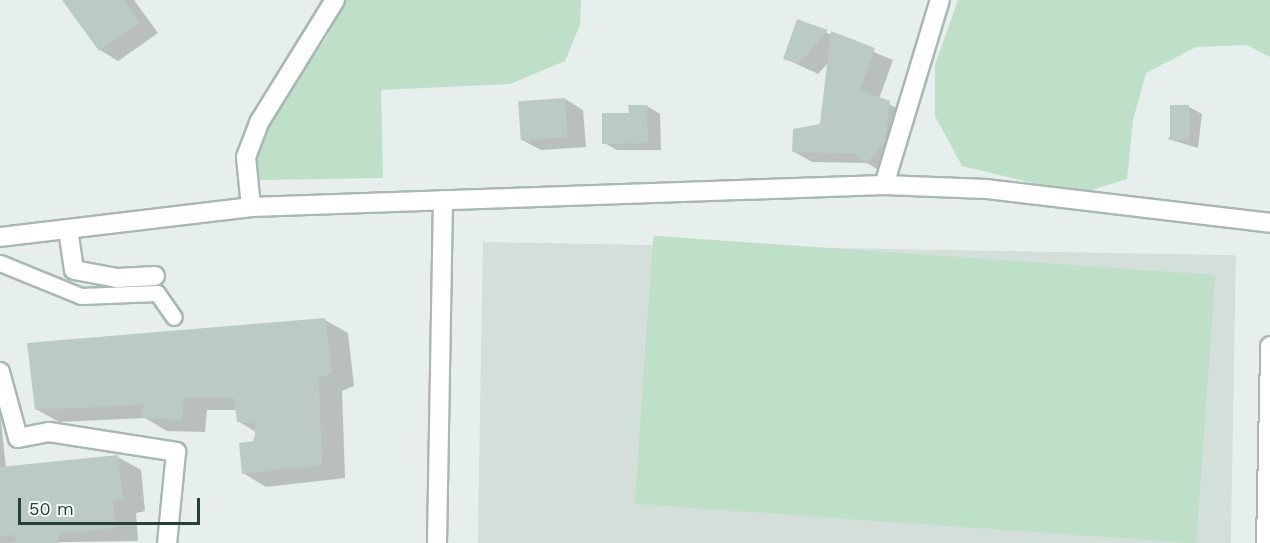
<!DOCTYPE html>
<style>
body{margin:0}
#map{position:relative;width:1270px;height:543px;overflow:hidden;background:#e6efeb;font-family:"Work Sans",sans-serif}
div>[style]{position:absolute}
.built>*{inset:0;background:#d4dfda;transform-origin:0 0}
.green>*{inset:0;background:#bfe0c8;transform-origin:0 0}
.shadow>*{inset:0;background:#0003}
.building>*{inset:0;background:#bbcac4;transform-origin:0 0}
.roads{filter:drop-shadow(2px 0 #a8b8b2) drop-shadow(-2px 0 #a8b8b2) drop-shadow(0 2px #a8b8b2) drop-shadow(0 -2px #a8b8b2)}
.service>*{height:15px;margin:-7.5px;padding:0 7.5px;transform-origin:7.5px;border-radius:7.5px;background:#fff}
.minor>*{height:18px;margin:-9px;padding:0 9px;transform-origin:9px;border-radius:9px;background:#fff}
.tertiary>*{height:18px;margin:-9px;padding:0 9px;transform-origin:9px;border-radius:9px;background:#fff}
span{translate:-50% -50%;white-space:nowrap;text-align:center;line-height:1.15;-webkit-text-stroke:4.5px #f7fbf9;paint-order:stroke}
.scale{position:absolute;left:18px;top:498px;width:182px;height:27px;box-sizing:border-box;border:3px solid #24423a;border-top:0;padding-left:8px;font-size:18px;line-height:21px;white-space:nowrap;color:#24423a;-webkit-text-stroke:4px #f7fbf9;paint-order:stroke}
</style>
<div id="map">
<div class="built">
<div style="left:483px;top:242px;width:753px;height:301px;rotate:1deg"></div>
</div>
<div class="green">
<div style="clip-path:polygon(345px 0,581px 0,580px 25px,565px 61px,510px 84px,381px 90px,383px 178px,257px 180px,255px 158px,279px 107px,327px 37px)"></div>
<div style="clip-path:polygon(958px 0,1270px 0,1270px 57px,1247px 45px,1196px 47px,1146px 73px,1133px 120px,1127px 179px,1079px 194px,962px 166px,935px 116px,935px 65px)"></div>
<div style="left:1215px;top:275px;width:269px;height:563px;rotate:94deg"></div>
</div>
<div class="shadow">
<div style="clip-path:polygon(64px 0,134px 0,158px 33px,118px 61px,100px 50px)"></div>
<div style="clip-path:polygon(798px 21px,893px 60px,879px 99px,908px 114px,904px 153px,885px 174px,867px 163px,812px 162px,793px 151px,821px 126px,829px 62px,818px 74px,784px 58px)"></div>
<div style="clip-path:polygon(565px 99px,583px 110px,586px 147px,541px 150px,522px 140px)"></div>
<div style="clip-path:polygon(647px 106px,660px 114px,661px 150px,617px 150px,604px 143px,630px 114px)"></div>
<div style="clip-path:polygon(1189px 107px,1202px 114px,1198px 148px,1168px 139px)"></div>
<div style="clip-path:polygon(325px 320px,348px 333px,354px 386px,342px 391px,345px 478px,266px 487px,243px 473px,256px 432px,238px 421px,237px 410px,207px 410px,205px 432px,167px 431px,145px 418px,59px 422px,36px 409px)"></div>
<div style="clip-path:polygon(0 412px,6px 468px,118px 457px,141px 470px,145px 511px,136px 513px,138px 541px,0 543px)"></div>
</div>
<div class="building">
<div style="clip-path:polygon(62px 0,124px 0,140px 22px,99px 51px)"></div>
<div style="clip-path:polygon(797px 19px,828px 30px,799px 64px,783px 59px)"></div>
<div style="clip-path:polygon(831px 31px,875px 48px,860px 90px,890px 101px,885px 142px,866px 164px,856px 154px,792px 152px,793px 129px,820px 124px)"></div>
<div style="left:565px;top:98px;width:39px;height:47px;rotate:86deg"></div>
<div style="clip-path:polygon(628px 105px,647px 105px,648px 143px,602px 144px,602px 113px,629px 113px)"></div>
<div style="left:1170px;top:105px;width:19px;height:35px"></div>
<div style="clip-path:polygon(325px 318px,332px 373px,319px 378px,322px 465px,242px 474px,239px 443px,255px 441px,255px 423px,237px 422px,234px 398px,184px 398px,182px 420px,142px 418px,143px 405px,35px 410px,27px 343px)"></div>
<div style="clip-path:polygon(118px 455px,123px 499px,113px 500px,116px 528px,58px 534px,59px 543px,16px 543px,15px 535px,0 537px,0 467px)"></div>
</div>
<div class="roads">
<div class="service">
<div style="left:0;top:263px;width:87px;rotate:22.2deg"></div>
<div style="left:81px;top:296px;width:76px;rotate:-2.3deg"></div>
<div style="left:157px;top:293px;width:29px;rotate:55deg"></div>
</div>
<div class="minor">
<div style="left:884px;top:185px;width:193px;rotate:-73.2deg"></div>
<div style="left:251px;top:207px;width:50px;rotate:-95.7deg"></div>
<div style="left:246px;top:157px;width:39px;rotate:-69deg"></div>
<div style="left:260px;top:121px;width:142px;rotate:-58.2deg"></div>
<div style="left:68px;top:229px;width:41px;rotate:81.7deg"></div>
<div style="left:74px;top:270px;width:44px;rotate:10.5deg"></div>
<div style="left:117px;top:278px;width:38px;rotate:-3deg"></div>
<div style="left:0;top:372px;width:68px;rotate:74.7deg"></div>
<div style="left:18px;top:438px;width:32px;rotate:-11deg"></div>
<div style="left:49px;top:432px;width:129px;rotate:8.9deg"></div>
<div style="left:176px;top:452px;width:91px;rotate:95.6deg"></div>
</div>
<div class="tertiary">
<div style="left:0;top:237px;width:253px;rotate:-6.8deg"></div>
<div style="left:251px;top:207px;width:633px;rotate:-1.99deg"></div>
<div style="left:884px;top:185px;width:102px;rotate:2.2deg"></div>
<div style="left:986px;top:189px;width:286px;rotate:6.8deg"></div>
<div style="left:437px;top:543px;width:343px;rotate:-89deg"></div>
<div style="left:1266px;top:543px;width:197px;rotate:-88.8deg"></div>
</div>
</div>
<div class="scale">50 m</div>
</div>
